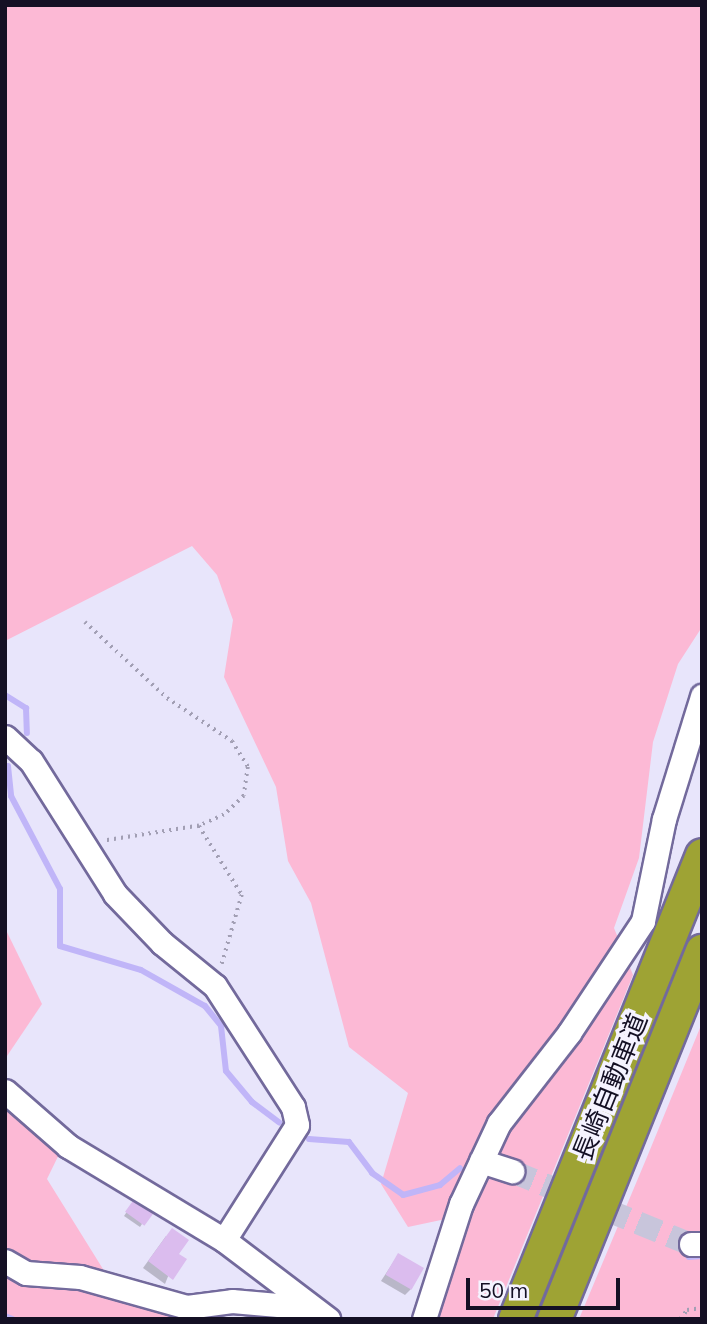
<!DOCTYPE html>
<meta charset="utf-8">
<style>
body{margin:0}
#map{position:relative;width:707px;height:1324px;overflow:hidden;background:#e8e5fb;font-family:Mulish,"Noto Sans JP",sans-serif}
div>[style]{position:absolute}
.green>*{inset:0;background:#fcb9d5}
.shadow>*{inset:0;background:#0003}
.stream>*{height:6px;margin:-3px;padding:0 3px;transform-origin:3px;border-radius:3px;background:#c0b5f8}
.building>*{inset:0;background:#dbbcee;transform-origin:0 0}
.minor-tunnel>*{height:23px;margin-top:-11.5px;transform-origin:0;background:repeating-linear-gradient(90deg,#c8c5db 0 23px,transparent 0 34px)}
.path>*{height:3.5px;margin-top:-1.75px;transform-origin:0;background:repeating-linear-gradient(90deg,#a29fb4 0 2px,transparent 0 7px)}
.roads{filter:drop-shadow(2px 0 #736a9c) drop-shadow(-2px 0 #736a9c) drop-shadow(0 2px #736a9c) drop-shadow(0 -2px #736a9c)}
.minor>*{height:23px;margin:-11.5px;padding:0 11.5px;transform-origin:11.5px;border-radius:11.5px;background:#fff}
.highway>*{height:33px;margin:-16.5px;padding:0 16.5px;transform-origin:16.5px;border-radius:16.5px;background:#9ea334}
span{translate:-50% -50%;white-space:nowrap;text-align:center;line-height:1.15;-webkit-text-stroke:7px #f5f3ff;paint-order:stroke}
.street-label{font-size:26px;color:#141024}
.frame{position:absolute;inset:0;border:7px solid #141024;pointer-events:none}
.scale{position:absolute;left:466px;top:1278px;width:154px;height:32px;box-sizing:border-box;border:4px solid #141024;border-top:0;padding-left:9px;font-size:21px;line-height:24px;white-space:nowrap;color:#141024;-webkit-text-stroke:5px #f5f3ff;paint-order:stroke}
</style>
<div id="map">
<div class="green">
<div style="clip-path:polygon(5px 5px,702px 5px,702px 627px,678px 664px,653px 742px,639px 858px,614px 928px,633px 975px,493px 1319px,434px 1319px,467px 1232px,441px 1220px,408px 1227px,381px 1184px,408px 1093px,349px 1047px,311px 903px,288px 861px,276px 787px,224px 677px,233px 620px,217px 575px,192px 546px,5px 641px)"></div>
<div style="clip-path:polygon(5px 928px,42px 1004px,5px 1059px)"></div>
<div style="clip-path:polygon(702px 1023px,702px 1319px,579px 1319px,647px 1157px)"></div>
<div style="clip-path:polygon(5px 1077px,67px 1138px,47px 1179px,121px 1298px,182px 1317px,257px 1319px,5px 1319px)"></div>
</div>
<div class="shadow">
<div style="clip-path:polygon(133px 1203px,142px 1224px,140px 1227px,124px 1216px)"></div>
<div style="clip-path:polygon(166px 1236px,177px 1254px,165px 1284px,143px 1268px)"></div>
<div style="clip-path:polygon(398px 1255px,411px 1289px,405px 1295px,381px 1281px)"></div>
</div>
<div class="stream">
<div style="left:5px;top:695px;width:25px;rotate:32deg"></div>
<div style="left:26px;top:708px;width:25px;rotate:88deg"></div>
<div style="left:8px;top:766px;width:30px;rotate:84deg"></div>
<div style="left:11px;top:796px;width:105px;rotate:62.2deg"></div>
<div style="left:60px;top:889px;width:57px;rotate:90deg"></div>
<div style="left:60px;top:946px;width:84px;rotate:16.5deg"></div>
<div style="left:141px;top:970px;width:73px;rotate:29.4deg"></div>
<div style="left:205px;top:1006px;width:26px;rotate:51deg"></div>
<div style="left:221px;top:1026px;width:45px;rotate:83.7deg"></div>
<div style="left:226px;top:1071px;width:40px;rotate:50deg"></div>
<div style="left:252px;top:1102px;width:34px;rotate:37deg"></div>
<div style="left:309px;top:1139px;width:40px;rotate:4.3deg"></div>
<div style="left:349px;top:1142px;width:39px;rotate:53deg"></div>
<div style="left:372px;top:1173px;width:38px;rotate:35deg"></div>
<div style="left:403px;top:1195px;width:38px;rotate:-15deg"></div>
<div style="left:440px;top:1185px;width:26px;rotate:-40deg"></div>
<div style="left:689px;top:1257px;width:13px;rotate:-4deg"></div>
<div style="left:5px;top:1316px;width:8px;rotate:23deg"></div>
</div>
<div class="building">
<div style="left:135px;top:1198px;width:24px;height:17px;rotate:36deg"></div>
<div style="clip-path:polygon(172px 1228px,189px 1240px,179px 1254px,187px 1259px,173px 1280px,148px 1261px)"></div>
<div style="left:398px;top:1253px;width:30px;height:25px;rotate:30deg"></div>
</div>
<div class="minor-tunnel">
<div style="left:512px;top:1171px;width:193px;rotate:22.2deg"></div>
</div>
<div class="path">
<div style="left:85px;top:622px;width:112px;rotate:42.8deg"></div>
<div style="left:167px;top:698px;width:78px;rotate:33.5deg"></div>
<div style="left:232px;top:741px;width:31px;rotate:58deg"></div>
<div style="left:248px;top:767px;width:29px;rotate:98deg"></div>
<div style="left:244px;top:796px;width:28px;rotate:136deg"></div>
<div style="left:224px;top:815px;width:27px;rotate:156deg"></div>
<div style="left:199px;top:826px;width:96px;rotate:171deg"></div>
<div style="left:199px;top:826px;width:81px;rotate:58.1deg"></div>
<div style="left:242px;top:895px;width:72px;rotate:106.2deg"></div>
<div style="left:680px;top:1319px;width:11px;rotate:-52deg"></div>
<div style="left:687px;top:1310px;width:15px;rotate:-8deg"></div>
</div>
<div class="roads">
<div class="minor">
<div style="left:5px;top:737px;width:35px;rotate:43deg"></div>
<div style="left:31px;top:761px;width:157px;rotate:57.7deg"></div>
<div style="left:115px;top:894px;width:68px;rotate:46.2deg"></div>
<div style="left:162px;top:943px;width:68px;rotate:39.1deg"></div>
<div style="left:215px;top:986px;width:144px;rotate:57.2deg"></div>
<div style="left:293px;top:1107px;width:18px;rotate:77deg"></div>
<div style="left:297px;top:1125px;width:136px;rotate:122.4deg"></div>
<div style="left:5px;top:1091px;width:84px;rotate:41.1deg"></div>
<div style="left:68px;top:1146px;width:182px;rotate:31.1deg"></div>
<div style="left:224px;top:1240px;width:131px;rotate:37.2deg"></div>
<div style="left:481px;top:1161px;width:33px;rotate:18deg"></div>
<div style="left:691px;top:1244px;width:11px"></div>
<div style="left:5px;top:1261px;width:24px;rotate:30deg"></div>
<div style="left:26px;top:1273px;width:54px;rotate:4.2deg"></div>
<div style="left:80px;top:1277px;width:111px;rotate:15.7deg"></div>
<div style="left:187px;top:1307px;width:45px;rotate:-7.6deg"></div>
<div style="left:232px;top:1301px;width:80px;rotate:5deg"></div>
<div style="left:424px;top:1319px;width:121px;rotate:-72.2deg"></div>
<div style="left:461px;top:1204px;width:89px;rotate:-64.9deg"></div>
<div style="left:499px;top:1123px;width:114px;rotate:-52.1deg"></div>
<div style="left:569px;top:1033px;width:134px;rotate:-56.5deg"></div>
<div style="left:643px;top:921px;width:104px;rotate:-78.4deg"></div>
<div style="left:664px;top:819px;width:129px;rotate:-72.8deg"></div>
</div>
<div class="highway">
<div style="left:515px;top:1319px;width:500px;rotate:-68.05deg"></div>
<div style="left:554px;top:1319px;width:397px;rotate:-68.1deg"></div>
</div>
</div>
<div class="street-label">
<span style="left:610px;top:1087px;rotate:-68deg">長崎自動車道</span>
</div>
<div class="frame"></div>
<div class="scale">50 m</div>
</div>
